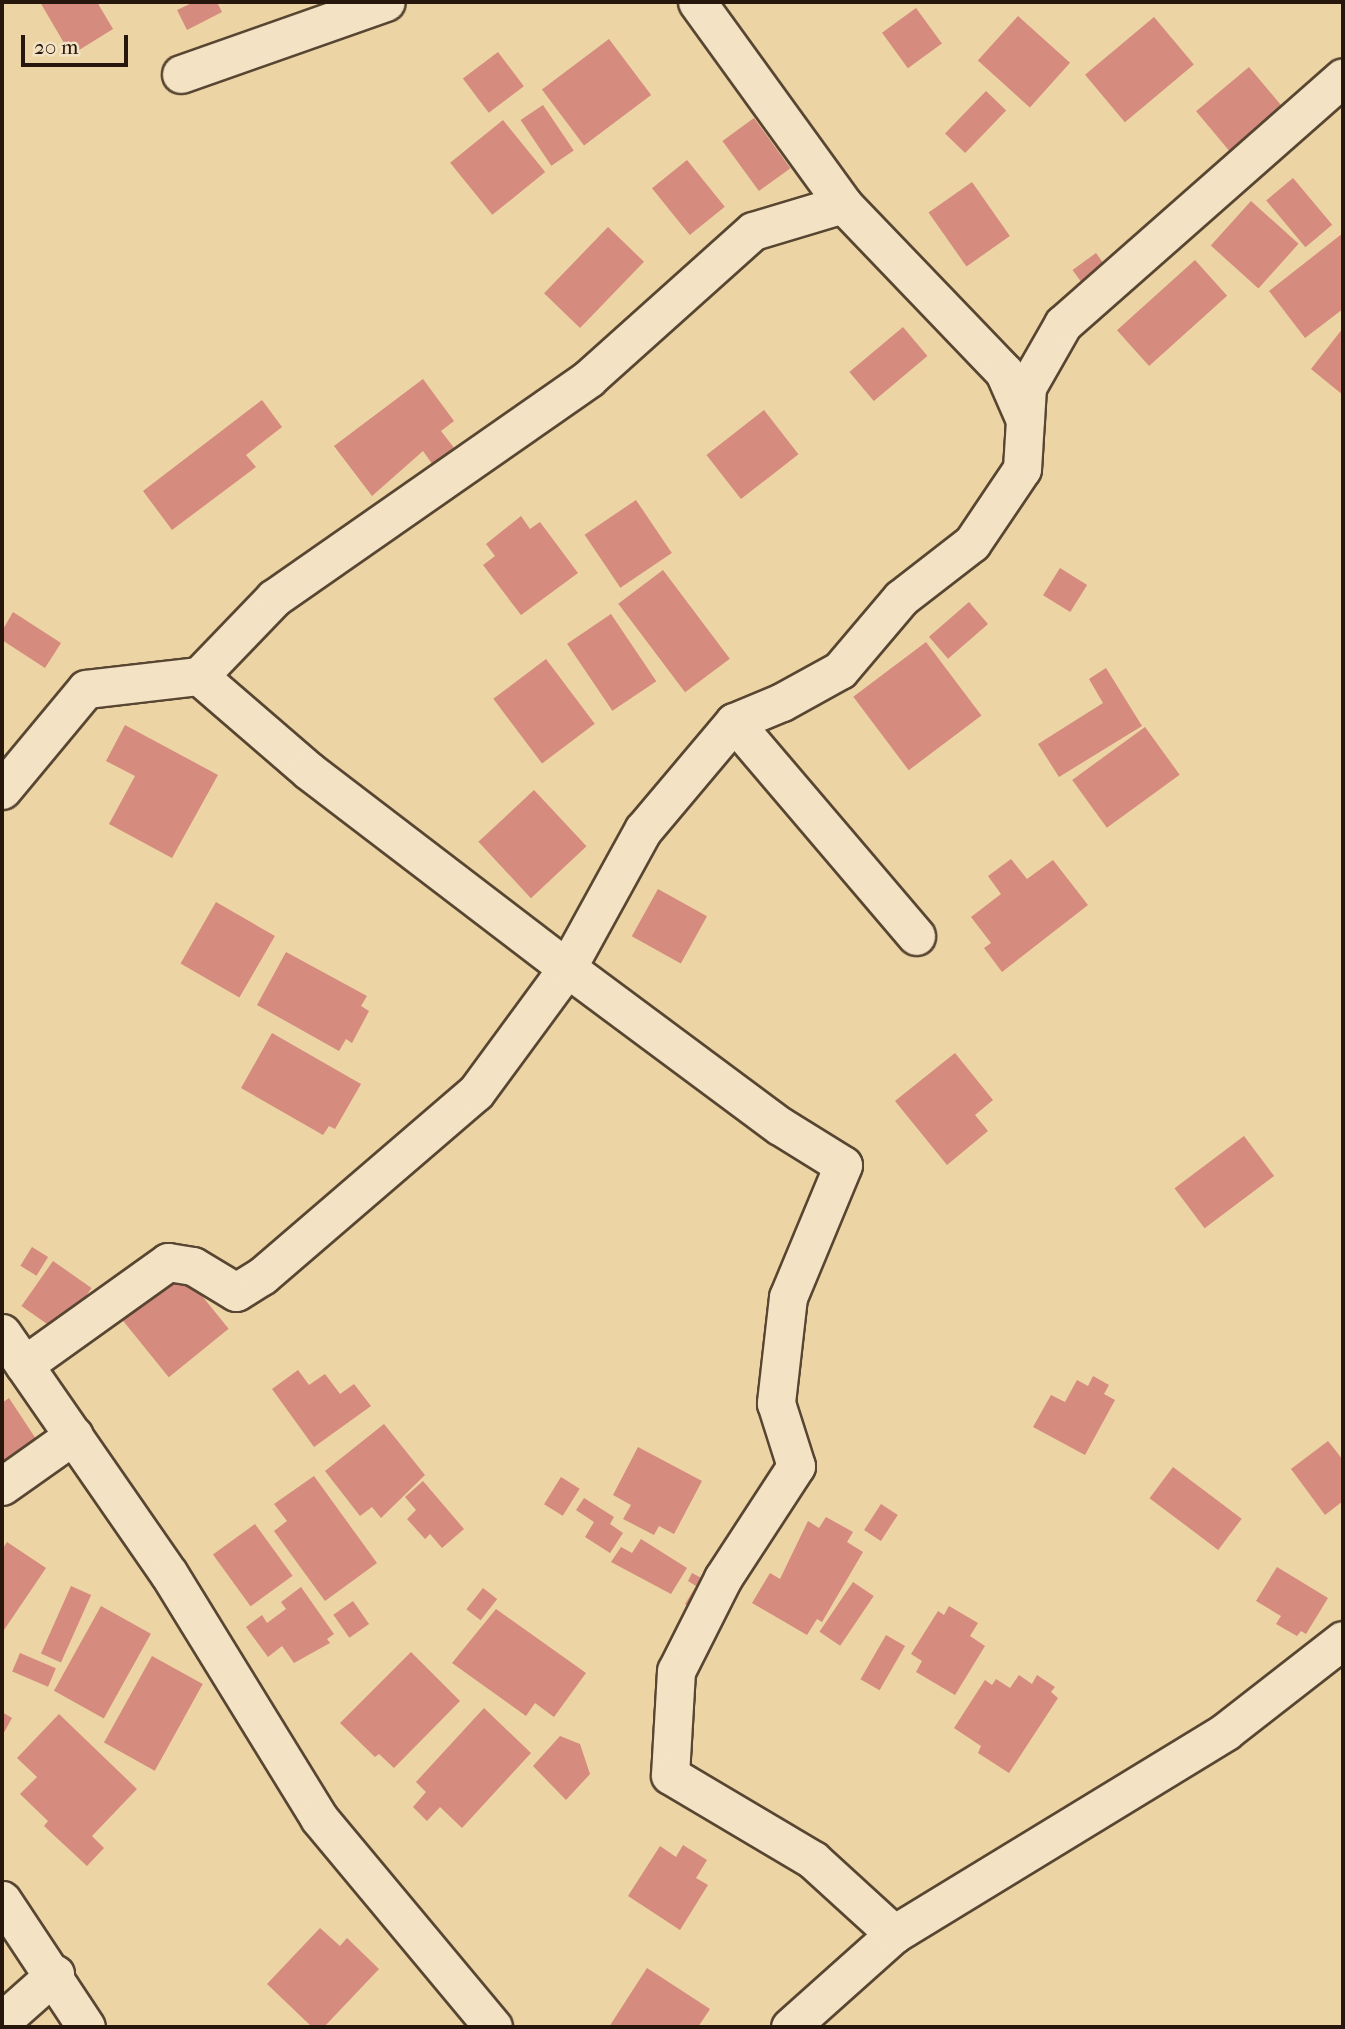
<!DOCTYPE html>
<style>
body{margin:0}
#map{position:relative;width:1345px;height:2029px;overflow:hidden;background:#ecd4a5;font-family:"IM FELL French Canon",serif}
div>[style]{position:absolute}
.building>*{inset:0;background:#d58b7d;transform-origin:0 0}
.roads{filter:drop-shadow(2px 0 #584632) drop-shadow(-2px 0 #584632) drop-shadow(0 2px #584632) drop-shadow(0 -2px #584632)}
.street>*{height:37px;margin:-18.5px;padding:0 18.5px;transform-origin:18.5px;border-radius:18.5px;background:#f3e3c4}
span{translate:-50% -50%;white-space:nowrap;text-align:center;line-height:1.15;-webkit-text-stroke:5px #f3e3c4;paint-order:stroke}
.frame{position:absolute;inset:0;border:4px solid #27160b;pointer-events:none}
.scale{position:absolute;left:21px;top:35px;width:107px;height:32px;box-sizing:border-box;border:4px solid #27160b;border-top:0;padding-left:9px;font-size:21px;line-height:24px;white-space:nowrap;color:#27160b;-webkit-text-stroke:5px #f3e3c4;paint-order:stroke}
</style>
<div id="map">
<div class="building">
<div style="clip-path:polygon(40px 2px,97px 2px,113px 29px,71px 55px)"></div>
<div style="clip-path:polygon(194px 2px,217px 2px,222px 12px,187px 30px,177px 10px)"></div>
<div style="left:916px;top:8px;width:44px;height:42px;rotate:54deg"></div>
<div style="left:1018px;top:16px;width:70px;height:60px;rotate:42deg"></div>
<div style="left:1154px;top:17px;width:62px;height:90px;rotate:50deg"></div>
<div style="left:609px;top:39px;width:70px;height:84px;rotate:53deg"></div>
<div style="left:498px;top:52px;width:43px;height:44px;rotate:53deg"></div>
<div style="left:1249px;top:67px;width:54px;height:69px;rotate:50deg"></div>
<div style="left:986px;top:91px;width:28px;height:59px;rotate:44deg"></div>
<div style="left:543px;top:105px;width:55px;height:27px;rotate:56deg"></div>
<div style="left:754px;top:118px;width:62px;height:39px;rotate:54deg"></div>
<div style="left:503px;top:120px;width:67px;height:68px;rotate:51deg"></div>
<div style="left:687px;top:160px;width:60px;height:45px;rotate:51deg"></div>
<div style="left:1293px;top:178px;width:61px;height:35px;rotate:50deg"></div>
<div style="left:972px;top:182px;width:66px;height:53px;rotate:55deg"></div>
<div style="left:1251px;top:201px;width:64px;height:60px;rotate:42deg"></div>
<div style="left:608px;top:227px;width:50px;height:92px;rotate:44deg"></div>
<div style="clip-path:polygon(1343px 233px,1343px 309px,1305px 338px,1269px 291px)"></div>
<div style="left:1096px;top:253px;width:24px;height:29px;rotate:54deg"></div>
<div style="left:1195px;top:260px;width:48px;height:105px;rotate:48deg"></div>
<div style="left:903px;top:327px;width:38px;height:70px;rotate:50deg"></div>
<div style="clip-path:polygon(1343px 328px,1343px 395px,1311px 369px)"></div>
<div style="clip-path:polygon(423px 379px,454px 421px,441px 431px,455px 449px,433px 465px,423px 451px,372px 496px,334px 446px)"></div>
<div style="clip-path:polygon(262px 400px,282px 427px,246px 455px,256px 467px,172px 530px,143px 491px)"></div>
<div style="left:764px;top:410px;width:56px;height:73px;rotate:52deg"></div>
<div style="left:636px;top:500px;width:64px;height:62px;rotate:56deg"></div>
<div style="clip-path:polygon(521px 516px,530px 529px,540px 522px,578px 573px,521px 615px,483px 565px,495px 556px,486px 544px)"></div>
<div style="left:1060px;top:568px;width:32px;height:32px;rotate:32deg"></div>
<div style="left:663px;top:570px;width:111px;height:56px;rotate:53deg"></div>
<div style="left:969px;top:602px;width:29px;height:53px;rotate:49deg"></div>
<div style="clip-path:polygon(13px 612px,61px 643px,45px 668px,2px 640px,2px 631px)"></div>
<div style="left:611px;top:614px;width:81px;height:53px;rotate:56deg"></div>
<div style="left:926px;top:642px;width:92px;height:91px;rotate:53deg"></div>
<div style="left:546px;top:659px;width:81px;height:66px;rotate:53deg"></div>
<div style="clip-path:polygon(1106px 668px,1142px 726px,1059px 777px,1038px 744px,1103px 703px,1089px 679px)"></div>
<div style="clip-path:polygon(125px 725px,218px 775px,172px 858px,109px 824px,135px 776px,106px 761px)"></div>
<div style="left:1145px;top:727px;width:59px;height:90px;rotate:54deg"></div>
<div style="left:534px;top:790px;width:77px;height:76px;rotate:47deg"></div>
<div style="clip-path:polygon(1011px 859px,1027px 879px,1053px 860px,1088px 905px,1002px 972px,984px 948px,991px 943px,971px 917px,1001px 894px,988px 876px)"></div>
<div style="left:658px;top:889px;width:56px;height:54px;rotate:29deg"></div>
<div style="left:216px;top:902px;width:68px;height:71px;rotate:30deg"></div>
<div style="clip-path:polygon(286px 952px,367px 996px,361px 1006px,369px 1011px,352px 1043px,346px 1039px,339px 1051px,257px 1005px)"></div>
<div style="clip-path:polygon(272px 1033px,361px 1084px,335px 1129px,329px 1126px,323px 1135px,241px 1088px)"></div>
<div style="clip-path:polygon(955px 1053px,993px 1100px,975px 1115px,988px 1131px,947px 1165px,895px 1101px)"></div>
<div style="left:1244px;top:1136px;width:50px;height:87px;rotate:53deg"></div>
<div style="left:32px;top:1247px;width:19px;height:22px;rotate:32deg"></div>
<div style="left:53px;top:1261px;width:47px;height:55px;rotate:35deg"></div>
<div style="left:177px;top:1265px;width:82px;height:77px;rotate:51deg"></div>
<div style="clip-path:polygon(298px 1370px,309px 1385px,325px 1374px,340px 1394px,354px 1384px,371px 1406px,314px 1447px,272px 1389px)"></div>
<div style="clip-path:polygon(1093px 1376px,1109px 1385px,1104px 1394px,1115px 1400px,1085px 1455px,1033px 1427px,1051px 1395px,1065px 1402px,1077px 1380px,1088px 1386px)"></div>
<div style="clip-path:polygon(9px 1398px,42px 1448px,2px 1474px,2px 1403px)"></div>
<div style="clip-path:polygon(384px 1424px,425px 1475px,381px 1518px,372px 1507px,360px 1516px,325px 1471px)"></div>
<div style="clip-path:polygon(1328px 1441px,1343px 1460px,1343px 1501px,1325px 1515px,1291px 1469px)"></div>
<div style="clip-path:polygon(638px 1447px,702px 1481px,674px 1534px,659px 1526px,654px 1535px,623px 1519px,631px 1505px,613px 1495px)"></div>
<div style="left:1173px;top:1467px;width:86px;height:39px;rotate:37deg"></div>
<div style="clip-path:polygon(314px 1476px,377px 1563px,325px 1601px,274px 1531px,287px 1521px,274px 1504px)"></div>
<div style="left:561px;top:1477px;width:22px;height:32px;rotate:32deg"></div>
<div style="clip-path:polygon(423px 1481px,464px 1529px,442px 1548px,430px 1534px,425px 1539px,407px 1519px,416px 1510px,405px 1497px)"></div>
<div style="clip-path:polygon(584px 1498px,614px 1517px,610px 1524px,623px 1533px,610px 1553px,585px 1537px,594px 1522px,576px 1510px)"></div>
<div style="left:881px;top:1504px;width:20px;height:31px;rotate:33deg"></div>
<div style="clip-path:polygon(826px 1517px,853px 1532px,847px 1542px,863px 1552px,822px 1622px,817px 1619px,807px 1635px,752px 1603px,770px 1573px,780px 1579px,808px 1521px,819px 1528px)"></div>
<div style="left:255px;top:1524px;width:64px;height:52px;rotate:54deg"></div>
<div style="clip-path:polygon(641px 1539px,687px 1568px,671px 1594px,611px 1562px,621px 1547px,632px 1553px)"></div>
<div style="clip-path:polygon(7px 1542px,46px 1568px,4px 1630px,2px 1550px)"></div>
<div style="clip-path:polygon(1277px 1567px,1328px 1598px,1306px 1634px,1301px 1631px,1297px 1636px,1276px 1624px,1281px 1616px,1256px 1601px)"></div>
<div style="clip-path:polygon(692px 1573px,709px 1582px,693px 1609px,685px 1604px,696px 1586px,688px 1581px)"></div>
<div style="left:853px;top:1582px;width:25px;height:60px;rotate:34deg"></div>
<div style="left:71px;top:1586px;width:22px;height:74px;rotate:24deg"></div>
<div style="clip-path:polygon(301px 1587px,334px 1634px,327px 1639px,330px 1643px,294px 1663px,282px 1646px,268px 1657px,246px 1627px,262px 1615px,267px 1623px,286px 1609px,281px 1602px)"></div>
<div style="left:483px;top:1588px;width:18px;height:27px;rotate:38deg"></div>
<div style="left:353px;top:1601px;width:28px;height:24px;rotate:55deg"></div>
<div style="left:101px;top:1606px;width:57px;height:97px;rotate:29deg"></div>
<div style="clip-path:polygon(949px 1606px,978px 1623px,970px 1636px,985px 1646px,955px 1695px,916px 1672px,922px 1661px,911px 1654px,938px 1611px,944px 1615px)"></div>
<div style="clip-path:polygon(496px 1609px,586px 1673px,554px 1717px,535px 1703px,526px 1716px,452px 1663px)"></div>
<div style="left:886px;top:1635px;width:22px;height:51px;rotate:30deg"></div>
<div style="clip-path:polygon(411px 1652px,460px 1701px,394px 1768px,379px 1754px,375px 1757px,340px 1723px)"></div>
<div style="left:20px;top:1653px;width:39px;height:20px;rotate:23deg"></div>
<div style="left:152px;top:1656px;width:58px;height:99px;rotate:29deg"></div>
<div style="clip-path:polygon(1019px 1675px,1032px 1684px,1037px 1675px,1055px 1687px,1051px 1692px,1058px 1698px,1009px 1773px,978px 1753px,981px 1746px,954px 1728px,985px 1680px,992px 1685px,996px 1679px,1010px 1688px)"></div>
<div style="clip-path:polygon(484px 1708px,531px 1753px,462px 1828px,440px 1807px,427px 1821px,413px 1807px,426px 1792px,416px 1782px)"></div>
<div style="clip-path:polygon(2px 1712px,12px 1718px,2px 1736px)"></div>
<div style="clip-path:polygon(59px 1714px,137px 1789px,92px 1836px,104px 1848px,87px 1866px,44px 1826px,48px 1821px,20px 1794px,37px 1777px,17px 1758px)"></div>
<div style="clip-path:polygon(560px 1736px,580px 1744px,590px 1774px,566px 1800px,533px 1766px)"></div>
<div style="clip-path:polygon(683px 1845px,707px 1860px,696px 1878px,708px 1885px,680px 1930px,628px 1896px,660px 1846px,676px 1857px)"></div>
<div style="clip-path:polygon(320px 1928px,340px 1946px,347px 1938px,379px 1969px,324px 2027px,312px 2027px,267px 1984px)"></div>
<div style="clip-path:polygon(647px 1968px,710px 2009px,698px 2027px,609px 2027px)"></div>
</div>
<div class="roads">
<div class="street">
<div style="left:697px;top:2px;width:249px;rotate:54.1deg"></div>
<div style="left:181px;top:74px;width:217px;rotate:-19.4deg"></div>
<div style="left:199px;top:676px;width:108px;rotate:-46.1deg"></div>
<div style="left:274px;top:598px;width:384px;rotate:-34.9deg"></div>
<div style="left:589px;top:378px;width:220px;rotate:-41.9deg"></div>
<div style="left:753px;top:231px;width:94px;rotate:-16.7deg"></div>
<div style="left:843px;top:204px;width:233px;rotate:46.2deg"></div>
<div style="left:1004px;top:372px;width:52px;rotate:66.4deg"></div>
<div style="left:734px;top:722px;width:281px;rotate:49.6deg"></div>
<div style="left:2px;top:790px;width:131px;rotate:-50.3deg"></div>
<div style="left:86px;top:689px;width:114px;rotate:-6.6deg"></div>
<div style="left:199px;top:676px;width:145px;rotate:40.8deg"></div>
<div style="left:309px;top:771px;width:325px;rotate:37.4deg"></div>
<div style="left:567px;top:968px;width:265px;rotate:36.6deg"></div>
<div style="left:780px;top:1126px;width:74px;rotate:31.8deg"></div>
<div style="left:843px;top:1165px;width:143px;rotate:112.6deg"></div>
<div style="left:788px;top:1297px;width:107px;rotate:96.5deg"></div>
<div style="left:776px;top:1403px;width:66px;rotate:72.4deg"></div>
<div style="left:796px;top:1466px;width:134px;rotate:123.1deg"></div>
<div style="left:723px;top:1578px;width:104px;rotate:116.8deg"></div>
<div style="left:676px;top:1671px;width:104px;rotate:93.3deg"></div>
<div style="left:670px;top:1775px;width:166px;rotate:30.7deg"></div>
<div style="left:813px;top:1860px;width:110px;rotate:42.4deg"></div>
<div style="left:2px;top:1333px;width:293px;rotate:55.3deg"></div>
<div style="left:169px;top:1574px;width:286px;rotate:58.4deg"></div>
<div style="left:319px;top:1818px;width:272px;rotate:50.2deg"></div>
<div style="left:24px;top:1365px;width:177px;rotate:-35.6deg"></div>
<div style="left:168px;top:1262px;width:25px;rotate:9deg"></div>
<div style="left:193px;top:1266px;width:50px;rotate:31.2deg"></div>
<div style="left:236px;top:1292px;width:31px;rotate:-32deg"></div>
<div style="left:262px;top:1276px;width:282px;rotate:-40.7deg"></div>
<div style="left:476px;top:1092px;width:154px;rotate:-53.7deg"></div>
<div style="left:567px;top:968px;width:158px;rotate:-61.2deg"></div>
<div style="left:643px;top:830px;width:141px;rotate:-49.9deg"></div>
<div style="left:734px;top:722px;width:52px;rotate:-22.6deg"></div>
<div style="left:782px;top:702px;width:66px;rotate:-28.9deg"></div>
<div style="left:840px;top:670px;width:94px;rotate:-49.7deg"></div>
<div style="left:901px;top:598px;width:90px;rotate:-37.8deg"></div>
<div style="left:972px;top:543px;width:89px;rotate:-56deg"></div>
<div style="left:1022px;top:469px;width:82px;rotate:-86.5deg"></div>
<div style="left:1027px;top:387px;width:73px;rotate:-60.3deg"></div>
<div style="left:1063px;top:324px;width:373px;rotate:-41.4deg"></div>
<div style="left:2px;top:1486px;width:88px;rotate:-35.3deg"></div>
<div style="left:2px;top:1900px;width:152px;rotate:56.5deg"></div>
<div style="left:2px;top:2021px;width:71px;rotate:-41.6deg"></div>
<div style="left:790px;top:2027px;width:140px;rotate:-41.8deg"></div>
<div style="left:894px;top:1934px;width:389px;rotate:-31.4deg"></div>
<div style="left:1226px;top:1731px;width:148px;rotate:-37.9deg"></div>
</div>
</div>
<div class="frame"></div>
<div class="scale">20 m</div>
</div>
